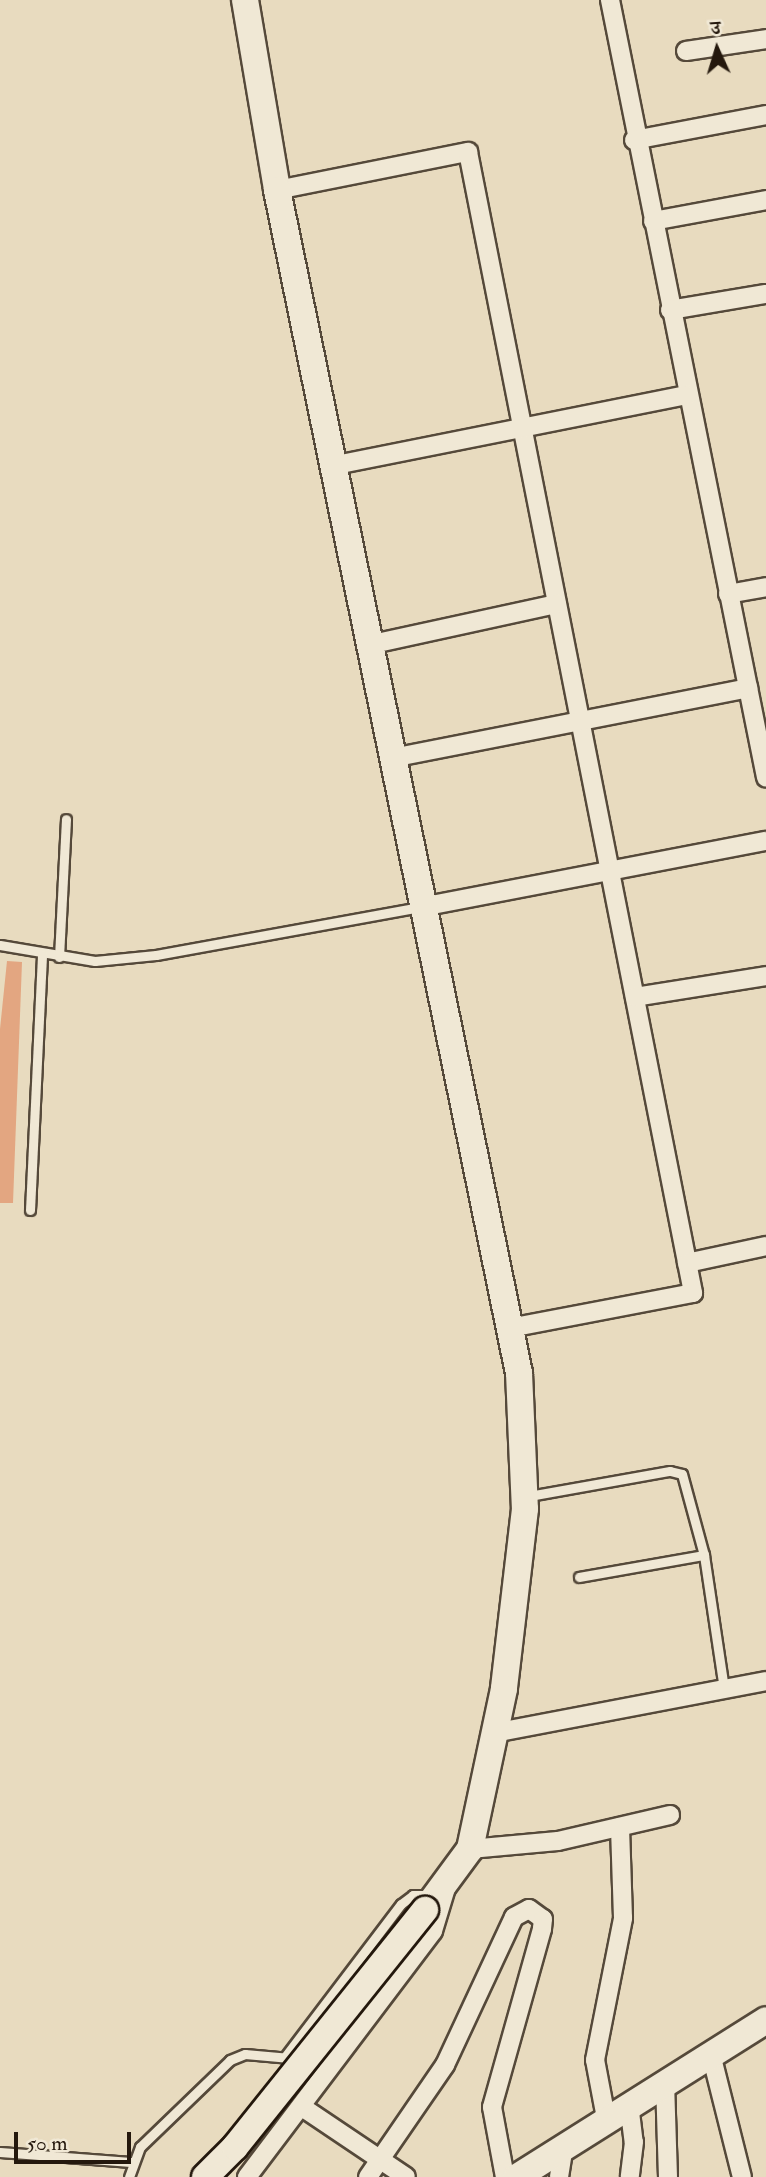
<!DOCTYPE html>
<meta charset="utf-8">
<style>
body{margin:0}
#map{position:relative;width:766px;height:2177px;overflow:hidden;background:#e8dbbf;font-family:"IM FELL Double Pica","Noto Serif Devanagari",serif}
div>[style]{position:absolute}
.building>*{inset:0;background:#e3a681}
.roads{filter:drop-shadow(2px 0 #55493a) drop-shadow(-2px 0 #55493a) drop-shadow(0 2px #55493a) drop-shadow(0 -2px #55493a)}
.lane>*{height:9px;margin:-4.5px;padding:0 4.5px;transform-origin:4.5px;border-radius:4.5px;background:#f0e8d5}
.street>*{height:18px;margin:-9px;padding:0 9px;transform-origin:9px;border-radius:9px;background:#f0e8d5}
.secondary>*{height:26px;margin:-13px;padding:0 13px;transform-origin:13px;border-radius:13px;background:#f0e8d5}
.bridges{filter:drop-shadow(2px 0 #24180d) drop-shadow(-2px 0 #24180d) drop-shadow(0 2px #24180d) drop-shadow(0 -2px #24180d)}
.secondary-bridge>*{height:26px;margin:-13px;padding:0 13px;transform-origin:13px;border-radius:13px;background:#f0e8d5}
span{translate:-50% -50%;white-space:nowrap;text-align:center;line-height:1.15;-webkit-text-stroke:7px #f0e8d5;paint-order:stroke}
.north{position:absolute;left:682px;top:14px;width:70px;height:70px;-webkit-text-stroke:5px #f0e8d5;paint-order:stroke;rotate:356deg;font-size:19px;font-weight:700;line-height:28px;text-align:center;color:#24180d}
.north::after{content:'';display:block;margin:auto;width:24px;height:32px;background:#24180d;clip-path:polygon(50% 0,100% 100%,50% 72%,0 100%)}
.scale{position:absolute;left:14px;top:2132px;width:117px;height:32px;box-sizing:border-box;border:4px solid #24180d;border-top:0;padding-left:9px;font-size:21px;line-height:24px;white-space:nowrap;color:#24180d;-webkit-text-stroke:5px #f0e8d5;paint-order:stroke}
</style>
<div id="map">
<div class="building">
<div style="clip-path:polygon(7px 961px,22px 962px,13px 1203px,0 1203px,0 1029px)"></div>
</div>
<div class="roads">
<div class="lane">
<div style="left:0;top:945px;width:96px;rotate:9.6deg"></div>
<div style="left:95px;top:961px;width:61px;rotate:-5.6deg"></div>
<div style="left:156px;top:955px;width:267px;rotate:-10.3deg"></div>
<div style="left:59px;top:957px;width:138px;rotate:-87.1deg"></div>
<div style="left:30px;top:1210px;width:256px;rotate:-87.3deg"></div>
<div style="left:529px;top:1496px;width:143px;rotate:-10.1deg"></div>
<div style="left:670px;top:1471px;width:12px;rotate:14deg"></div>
<div style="left:682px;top:1474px;width:84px;rotate:74.8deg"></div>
<div style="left:704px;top:1555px;width:135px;rotate:81.5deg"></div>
<div style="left:579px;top:1577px;width:127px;rotate:-10deg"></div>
<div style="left:284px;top:2058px;width:193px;rotate:-52.8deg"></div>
<div style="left:401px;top:1904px;width:15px;rotate:-37deg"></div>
<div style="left:413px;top:1895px;width:17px"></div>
<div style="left:0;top:2152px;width:131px;rotate:4.4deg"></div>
<div style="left:129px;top:2177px;width:32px;rotate:-70deg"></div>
<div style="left:140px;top:2147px;width:125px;rotate:-44deg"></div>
<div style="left:230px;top:2060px;width:16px;rotate:-22deg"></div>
<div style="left:245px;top:2054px;width:90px;rotate:5.1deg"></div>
</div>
<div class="street">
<div style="left:610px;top:0;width:793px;rotate:78.65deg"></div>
<div style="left:686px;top:51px;width:81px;rotate:-8.5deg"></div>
<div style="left:634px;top:140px;width:134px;rotate:-10.7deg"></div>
<div style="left:277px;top:190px;width:195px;rotate:-11.3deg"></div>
<div style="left:468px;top:152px;width:1163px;rotate:78.84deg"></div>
<div style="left:693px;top:1293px;width:186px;rotate:169.2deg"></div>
<div style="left:653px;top:221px;width:115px;rotate:-10.5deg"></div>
<div style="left:670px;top:310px;width:97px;rotate:-9.5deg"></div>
<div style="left:336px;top:465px;width:358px;rotate:-11.3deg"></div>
<div style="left:728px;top:594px;width:39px;rotate:-10deg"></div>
<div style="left:373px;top:644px;width:188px;rotate:-12.3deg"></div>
<div style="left:397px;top:757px;width:358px;rotate:-11.1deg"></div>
<div style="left:427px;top:906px;width:345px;rotate:-10.9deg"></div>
<div style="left:635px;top:997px;width:133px;rotate:-9.1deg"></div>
<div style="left:687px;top:1263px;width:81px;rotate:-12.1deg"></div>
<div style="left:494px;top:1733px;width:277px;rotate:-10.8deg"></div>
<div style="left:470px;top:1849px;width:88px;rotate:-5.2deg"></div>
<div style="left:558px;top:1841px;width:115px;rotate:-13.1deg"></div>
<div style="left:711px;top:2054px;width:127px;rotate:75.9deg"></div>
<div style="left:665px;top:2082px;width:95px;rotate:88.2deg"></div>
<div style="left:629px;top:2104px;width:38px;rotate:83deg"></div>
<div style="left:634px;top:2142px;width:35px;rotate:97deg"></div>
<div style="left:302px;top:2107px;width:125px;rotate:33.9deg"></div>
<div style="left:606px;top:2118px;width:59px;rotate:-100.7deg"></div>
<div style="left:595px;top:2060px;width:145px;rotate:-78.8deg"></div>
<div style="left:623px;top:1918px;width:91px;rotate:-91.9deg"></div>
<div style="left:247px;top:2177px;width:308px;rotate:-52.9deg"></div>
<div style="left:433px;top:1931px;width:45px;rotate:-73.2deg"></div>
<div style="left:368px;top:2177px;width:136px;rotate:-55.5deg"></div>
<div style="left:445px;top:2065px;width:163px;rotate:-65deg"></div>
<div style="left:514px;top:1917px;width:17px;rotate:-28deg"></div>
<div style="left:529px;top:1909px;width:17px;rotate:36deg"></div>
<div style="left:543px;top:1919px;width:10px;rotate:96deg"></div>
<div style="left:542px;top:1929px;width:185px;rotate:105.7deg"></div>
<div style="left:492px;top:2107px;width:71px;rotate:79.5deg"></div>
<div style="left:559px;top:2177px;width:32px;rotate:-81deg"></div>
</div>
<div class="secondary">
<div style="left:245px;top:0;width:193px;rotate:80.4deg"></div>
<div style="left:277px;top:190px;width:1207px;rotate:78.44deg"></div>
<div style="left:519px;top:1373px;width:136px;rotate:87.5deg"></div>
<div style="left:525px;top:1509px;width:181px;rotate:96.7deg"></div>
<div style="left:504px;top:1689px;width:164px;rotate:102deg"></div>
<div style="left:470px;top:1849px;width:76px;rotate:126.4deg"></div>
<div style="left:517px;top:2177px;width:294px;rotate:-32.2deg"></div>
</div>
</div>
<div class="bridges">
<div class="secondary-bridge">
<div style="left:205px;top:2177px;width:42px;rotate:-45deg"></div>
<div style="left:235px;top:2147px;width:304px;rotate:-51.3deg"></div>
</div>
</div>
<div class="north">उ</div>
<div class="scale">50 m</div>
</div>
